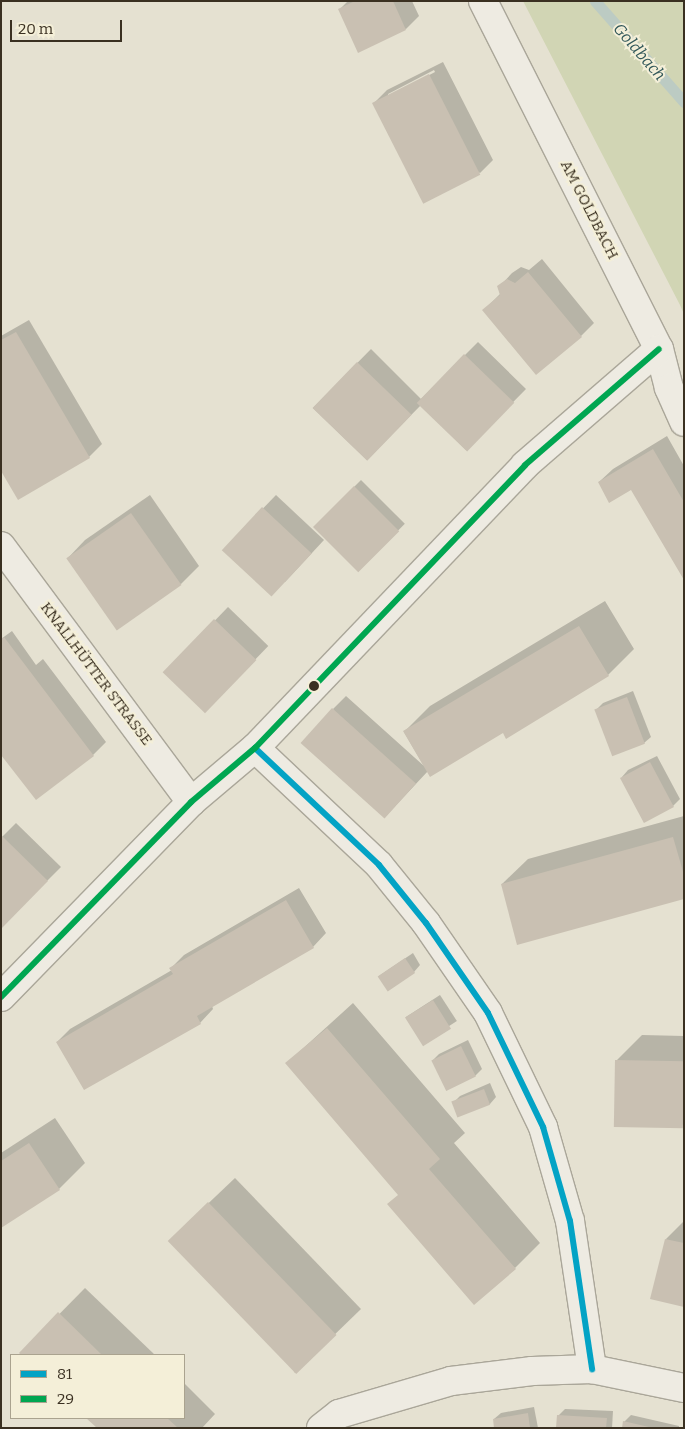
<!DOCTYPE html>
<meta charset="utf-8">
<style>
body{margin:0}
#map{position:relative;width:685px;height:1429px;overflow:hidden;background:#e5e1d1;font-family:Bitter,serif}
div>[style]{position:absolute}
.green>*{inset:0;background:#d1d5b4}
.shadow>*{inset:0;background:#0003;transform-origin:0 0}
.stream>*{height:11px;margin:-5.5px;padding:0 5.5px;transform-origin:5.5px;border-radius:5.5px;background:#bccbc3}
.building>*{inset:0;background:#c9c0b2;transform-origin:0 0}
.roads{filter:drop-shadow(1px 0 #aaa699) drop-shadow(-1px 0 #aaa699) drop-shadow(0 1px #aaa699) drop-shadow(0 -1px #aaa699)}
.street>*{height:28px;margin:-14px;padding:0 14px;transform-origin:14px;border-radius:14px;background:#eeebe2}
.bus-1>*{height:6px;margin:-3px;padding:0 3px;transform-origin:3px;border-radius:3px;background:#03a3c5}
.bus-2>*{height:6px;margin:-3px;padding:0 3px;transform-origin:3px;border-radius:3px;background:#00a651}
.dots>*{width:14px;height:14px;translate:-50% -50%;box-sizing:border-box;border:2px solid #f4efd8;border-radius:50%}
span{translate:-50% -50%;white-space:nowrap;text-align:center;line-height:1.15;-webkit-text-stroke:4px #f4efd8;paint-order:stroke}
.street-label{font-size:15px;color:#3a3021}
.water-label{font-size:16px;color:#315759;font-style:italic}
.frame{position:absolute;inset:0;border:2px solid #3a3021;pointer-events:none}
.legend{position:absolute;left:10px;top:1354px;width:175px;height:65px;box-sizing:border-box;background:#f4efd8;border:1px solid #aaa38f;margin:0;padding:6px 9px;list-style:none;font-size:15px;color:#3a3021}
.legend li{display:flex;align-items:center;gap:10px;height:25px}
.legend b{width:25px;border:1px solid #aaa38f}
.scale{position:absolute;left:10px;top:20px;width:112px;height:22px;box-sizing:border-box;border:2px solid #3a3021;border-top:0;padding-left:6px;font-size:15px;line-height:18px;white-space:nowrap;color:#3a3021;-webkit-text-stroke:4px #f4efd8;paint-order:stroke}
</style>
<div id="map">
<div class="green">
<div style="clip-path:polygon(523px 1px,684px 1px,684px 314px,680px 305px)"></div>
</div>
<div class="shadow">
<div style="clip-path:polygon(348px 1px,412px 1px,419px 16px,406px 29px,339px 10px)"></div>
<div style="clip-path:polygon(evenodd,443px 62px,493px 160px,480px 173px,374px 103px,387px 90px,443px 62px,434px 70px,435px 72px,388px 97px,388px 94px,434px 70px)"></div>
<div style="clip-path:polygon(542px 259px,594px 323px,581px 336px,484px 310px,500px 294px,499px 287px,512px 273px,521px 267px,529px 270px)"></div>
<div style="clip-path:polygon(29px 320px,102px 444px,89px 457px,1px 468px,1px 336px)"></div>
<div style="clip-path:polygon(478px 342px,526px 389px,466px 450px,421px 405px,367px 460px,313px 408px,371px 349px,421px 399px)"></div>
<div style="clip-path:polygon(667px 436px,684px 466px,684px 578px,632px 488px,599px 482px,613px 469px)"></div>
<div style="left:361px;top:480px;width:62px;height:66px;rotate:45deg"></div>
<div style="clip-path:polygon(150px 495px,199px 566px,181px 584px,67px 559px,85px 540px)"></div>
<div style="clip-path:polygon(276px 495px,324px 540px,285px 582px,223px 550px)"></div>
<div style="clip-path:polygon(605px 601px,634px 649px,608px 675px,428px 771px,385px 817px,333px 709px,346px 696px,424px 766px,404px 732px,430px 706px)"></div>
<div style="left:228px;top:607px;width:56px;height:91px;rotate:44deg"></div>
<div style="clip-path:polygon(12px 631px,36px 665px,43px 659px,106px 742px,93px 755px,1px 753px,1px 639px)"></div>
<div style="clip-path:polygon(633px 691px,651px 737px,644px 743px,596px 710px,603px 703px)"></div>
<div style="clip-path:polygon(657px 756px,680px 799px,673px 806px,622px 777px,628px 770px)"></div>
<div style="clip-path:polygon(684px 816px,684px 897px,502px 884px,528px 859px)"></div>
<div style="clip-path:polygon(16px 823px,61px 867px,1px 927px,1px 838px)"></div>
<div style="clip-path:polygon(299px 888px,326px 933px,313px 947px,212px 1006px,213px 1009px,200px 1023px,57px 1042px,70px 1029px,172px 970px,171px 968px,184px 955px)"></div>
<div style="clip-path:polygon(413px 953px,420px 965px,414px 972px,379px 976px)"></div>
<div style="left:440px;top:995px;width:31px;height:41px;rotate:57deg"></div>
<div style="clip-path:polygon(353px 1003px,465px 1133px,454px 1143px,540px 1243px,515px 1268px,399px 1194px,287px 1063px)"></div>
<div style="clip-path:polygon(642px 1035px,684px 1036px,684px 1126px,616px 1061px)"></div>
<div style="clip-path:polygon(468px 1040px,482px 1069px,475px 1076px,432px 1061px,439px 1054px)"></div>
<div style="clip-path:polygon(490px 1083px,496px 1097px,490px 1104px,453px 1103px,460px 1096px)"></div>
<div style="clip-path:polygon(55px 1118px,85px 1163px,59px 1189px,1px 1226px,1px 1153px)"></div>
<div style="clip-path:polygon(235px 1178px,361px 1309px,295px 1373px,195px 1216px)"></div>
<div style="clip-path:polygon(684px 1221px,684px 1306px,666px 1239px)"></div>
<div style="clip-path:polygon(85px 1288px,155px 1355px,23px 1355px,21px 1353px)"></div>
<div style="clip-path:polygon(184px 1383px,215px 1414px,202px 1428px,98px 1428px,88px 1418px,184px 1418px)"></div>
<div style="clip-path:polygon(534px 1407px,538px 1428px,495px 1428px,494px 1419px,501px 1413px)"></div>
<div style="clip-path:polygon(565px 1409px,613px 1411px,612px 1428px,558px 1428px,558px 1416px)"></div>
<div style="clip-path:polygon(631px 1415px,679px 1426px,679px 1428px,623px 1428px,624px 1422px)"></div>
</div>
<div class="stream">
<div style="left:595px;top:1px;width:135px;rotate:48.6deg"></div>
</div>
<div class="building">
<div style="clip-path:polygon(355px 1px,393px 1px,406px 30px,358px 53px,338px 9px)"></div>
<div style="left:429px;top:74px;width:113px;height:64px;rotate:63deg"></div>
<div style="clip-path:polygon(528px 272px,582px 337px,536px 375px,482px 310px,500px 295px,497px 286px,507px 279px,515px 283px)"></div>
<div style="clip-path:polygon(16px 332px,90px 458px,18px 500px,1px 471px,1px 340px)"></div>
<div style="left:464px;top:354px;width:70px;height:68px;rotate:44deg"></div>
<div style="left:357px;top:362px;width:76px;height:64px;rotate:44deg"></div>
<div style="clip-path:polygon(653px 449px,684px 502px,684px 580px,631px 490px,609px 503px,598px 482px)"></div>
<div style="left:354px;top:486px;width:64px;height:58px;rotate:45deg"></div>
<div style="left:262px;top:507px;width:68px;height:59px;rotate:43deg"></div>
<div style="left:131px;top:513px;width:88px;height:79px;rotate:55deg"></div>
<div style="left:214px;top:619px;width:59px;height:74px;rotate:44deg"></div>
<div style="clip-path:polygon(579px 626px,609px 676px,506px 739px,503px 733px,430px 777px,403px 731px)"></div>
<div style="clip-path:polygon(4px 637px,94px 756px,36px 800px,1px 755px,1px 639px)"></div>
<div style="left:627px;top:697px;width:50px;height:35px;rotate:69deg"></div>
<div style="left:332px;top:708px;width:113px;height:47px;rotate:42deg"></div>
<div style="left:650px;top:762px;width:51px;height:34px;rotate:62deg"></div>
<div style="clip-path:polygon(1px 835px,48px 881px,1px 929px)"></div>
<div style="clip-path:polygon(673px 837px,684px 875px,684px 899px,517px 945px,501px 884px)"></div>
<div style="clip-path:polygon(286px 900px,314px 948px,197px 1016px,201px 1024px,84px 1090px,56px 1042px,173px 974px,169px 968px)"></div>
<div style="left:405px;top:958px;width:18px;height:33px;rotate:56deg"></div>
<div style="left:433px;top:1000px;width:34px;height:33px;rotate:58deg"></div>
<div style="clip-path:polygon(327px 1028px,440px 1159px,429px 1169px,516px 1269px,474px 1305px,387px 1204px,398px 1195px,285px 1063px)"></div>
<div style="left:461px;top:1046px;width:34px;height:33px;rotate:64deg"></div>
<div style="left:615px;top:1060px;width:69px;height:67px;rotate:1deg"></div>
<div style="left:484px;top:1089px;width:17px;height:35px;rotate:69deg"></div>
<div style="clip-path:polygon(29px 1143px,60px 1190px,1px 1228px,1px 1161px)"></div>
<div style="left:208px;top:1202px;width:185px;height:56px;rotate:46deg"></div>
<div style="clip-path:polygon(665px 1239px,684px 1243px,684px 1307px,650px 1299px)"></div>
<div style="clip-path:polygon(58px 1312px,102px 1355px,21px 1355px,19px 1353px)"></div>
<div style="clip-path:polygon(528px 1413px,530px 1428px,494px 1428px,493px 1419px)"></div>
<div style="clip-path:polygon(557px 1415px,607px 1418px,606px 1428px,556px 1428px)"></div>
<div style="clip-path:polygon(86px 1418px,167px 1418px,178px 1428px,97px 1428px)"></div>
<div style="clip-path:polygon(623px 1421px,649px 1427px,649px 1428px,622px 1428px)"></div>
</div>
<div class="roads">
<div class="street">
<div style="left:483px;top:1px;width:390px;rotate:63.2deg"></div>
<div style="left:659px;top:349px;width:40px;rotate:75.6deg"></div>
<div style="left:669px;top:388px;width:37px;rotate:66deg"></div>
<div style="left:1px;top:546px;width:319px;rotate:53.4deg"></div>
<div style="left:255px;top:748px;width:170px;rotate:43.3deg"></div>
<div style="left:379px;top:865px;width:75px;rotate:51deg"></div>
<div style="left:426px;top:923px;width:109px;rotate:55.4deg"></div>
<div style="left:488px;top:1013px;width:127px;rotate:64.2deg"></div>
<div style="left:543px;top:1127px;width:98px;rotate:74deg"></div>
<div style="left:570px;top:1221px;width:150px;rotate:81.5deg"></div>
<div style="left:1px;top:997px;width:272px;rotate:-45.7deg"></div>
<div style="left:191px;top:802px;width:84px;rotate:-40.2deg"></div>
<div style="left:255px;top:748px;width:391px;rotate:-46.3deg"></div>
<div style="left:525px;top:465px;width:177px;rotate:-40.9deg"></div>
<div style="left:321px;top:1428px;width:23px;rotate:-38deg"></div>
<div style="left:339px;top:1414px;width:117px;rotate:-16.4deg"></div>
<div style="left:451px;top:1381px;width:82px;rotate:-7deg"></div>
<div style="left:532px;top:1371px;width:60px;rotate:-1.9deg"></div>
<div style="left:592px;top:1369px;width:94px;rotate:11.7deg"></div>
</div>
</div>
<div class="bus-1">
<div style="left:255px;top:748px;width:170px;rotate:43.3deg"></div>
<div style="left:379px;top:865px;width:75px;rotate:51deg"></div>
<div style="left:426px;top:923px;width:109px;rotate:55.4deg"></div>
<div style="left:488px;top:1013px;width:127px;rotate:64.2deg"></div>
<div style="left:543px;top:1127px;width:98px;rotate:74deg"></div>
<div style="left:570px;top:1221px;width:150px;rotate:81.5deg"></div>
</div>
<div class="bus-2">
<div style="left:1px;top:997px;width:272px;rotate:-45.7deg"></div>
<div style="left:191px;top:802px;width:84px;rotate:-40.2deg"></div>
<div style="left:255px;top:748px;width:391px;rotate:-46.3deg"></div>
<div style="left:525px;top:465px;width:177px;rotate:-40.9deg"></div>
</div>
<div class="dots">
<div style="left:314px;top:686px;background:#3a3021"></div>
</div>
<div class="street-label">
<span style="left:589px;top:210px;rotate:63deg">AM GOLDBACH</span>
<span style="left:96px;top:674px;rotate:53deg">KNALLHÜTTER STRASSE</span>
</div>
<div class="water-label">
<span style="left:639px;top:52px;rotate:49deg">Goldbach</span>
</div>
<div class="frame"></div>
<ul class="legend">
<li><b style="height:6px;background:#03a3c5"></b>81</li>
<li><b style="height:6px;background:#00a651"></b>29</li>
</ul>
<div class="scale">20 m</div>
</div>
